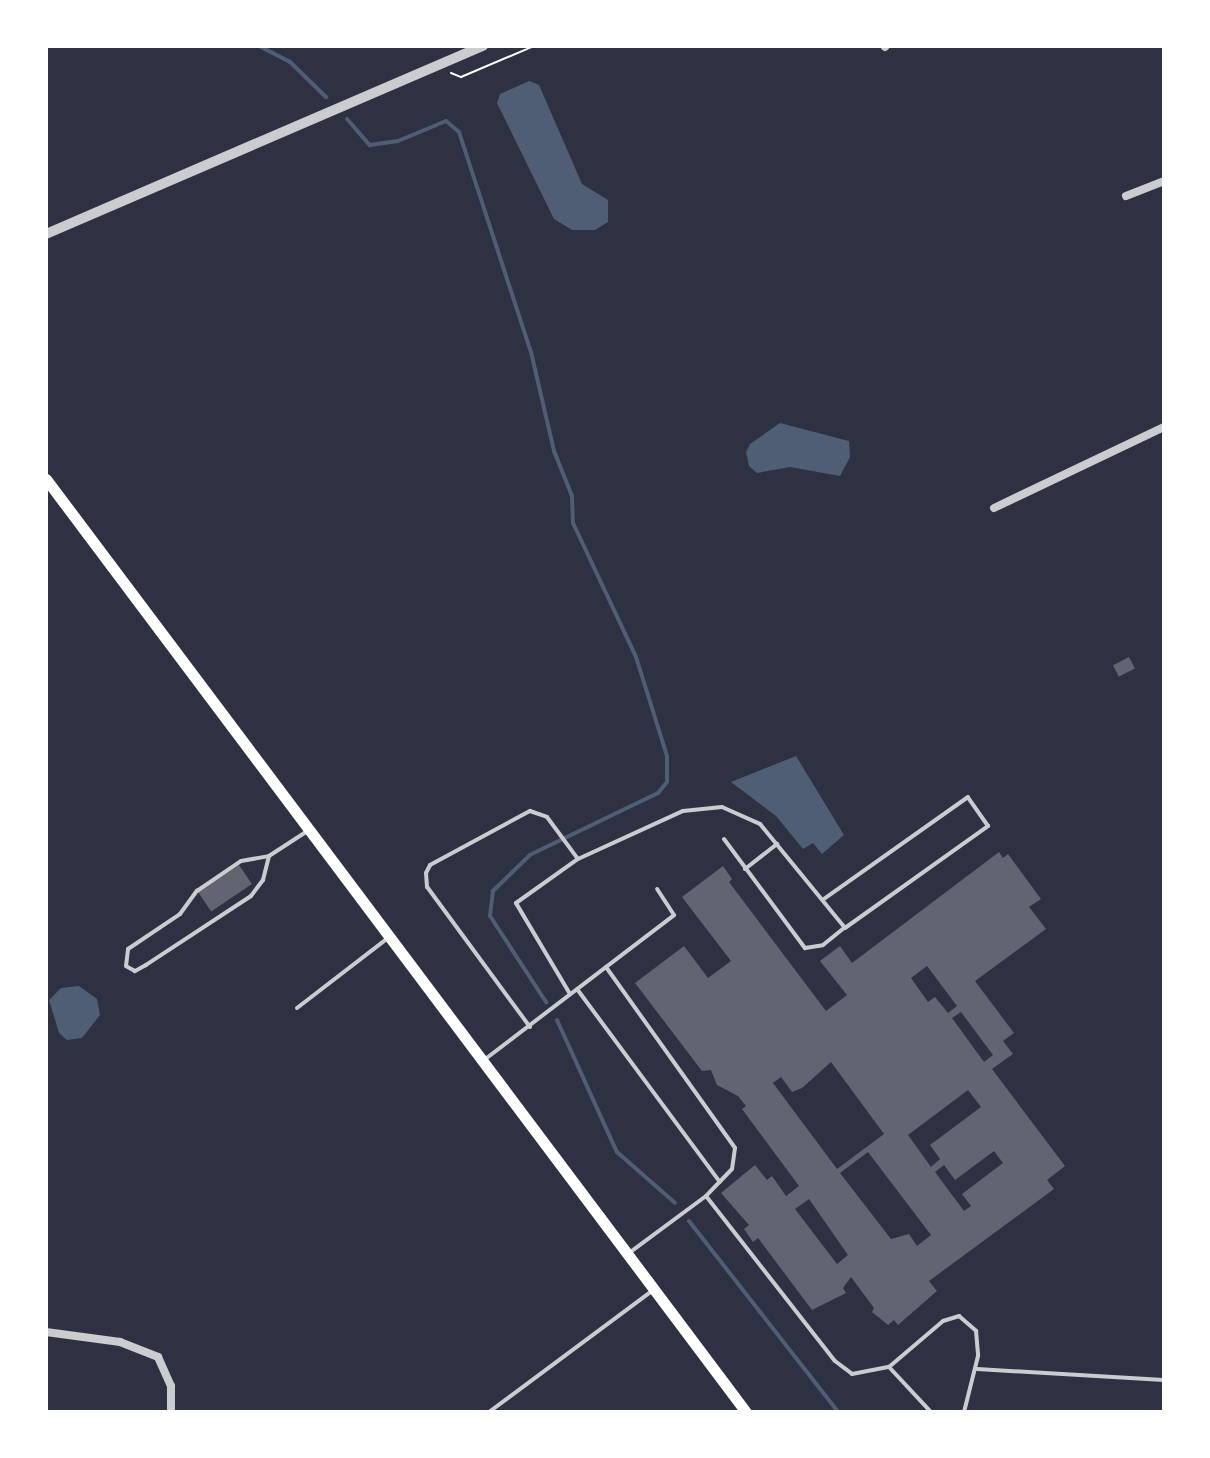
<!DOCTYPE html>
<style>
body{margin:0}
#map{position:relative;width:1210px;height:1458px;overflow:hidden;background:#2d3142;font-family:Bitter,serif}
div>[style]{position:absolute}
.water>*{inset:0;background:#4f5d75}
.stream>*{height:4px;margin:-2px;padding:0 2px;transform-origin:2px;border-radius:2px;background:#4f5d75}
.building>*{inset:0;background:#626471;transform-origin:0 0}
.path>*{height:2px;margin:-1px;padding:0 1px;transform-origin:1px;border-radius:1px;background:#fff}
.service>*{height:4px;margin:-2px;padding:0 2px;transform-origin:2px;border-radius:2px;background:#caccd0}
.minor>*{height:8px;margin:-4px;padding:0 4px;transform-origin:4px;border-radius:4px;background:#caccd0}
.tertiary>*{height:10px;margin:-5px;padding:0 5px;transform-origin:5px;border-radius:5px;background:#caccd0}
.secondary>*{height:11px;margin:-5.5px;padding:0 5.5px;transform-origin:5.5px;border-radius:5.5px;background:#fff}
span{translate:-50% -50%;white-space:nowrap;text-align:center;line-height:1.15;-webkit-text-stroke:7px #fff;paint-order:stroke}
.frame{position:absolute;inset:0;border:48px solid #fff;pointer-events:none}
</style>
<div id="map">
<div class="water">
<div style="clip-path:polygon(529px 81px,539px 85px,582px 184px,608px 200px,608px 222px,595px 230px,572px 230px,554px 219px,497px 103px,500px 94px)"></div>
<div style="clip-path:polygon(780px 423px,849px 441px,850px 457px,840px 476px,790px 467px,757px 473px,749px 466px,746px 452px,750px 444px)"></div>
<div style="clip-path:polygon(796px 756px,844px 835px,822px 854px,813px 843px,803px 849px,776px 816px,731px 782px)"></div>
<div style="clip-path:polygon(79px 986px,97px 999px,100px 1015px,82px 1038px,67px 1040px,59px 1033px,49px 1000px,61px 988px)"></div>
</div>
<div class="stream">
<div style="left:259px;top:46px;width:34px;rotate:27deg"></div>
<div style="left:289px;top:61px;width:52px;rotate:44.2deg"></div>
<div style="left:347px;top:119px;width:35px;rotate:49deg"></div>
<div style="left:370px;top:145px;width:28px;rotate:-8deg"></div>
<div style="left:398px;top:141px;width:52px;rotate:-22.6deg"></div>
<div style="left:446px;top:121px;width:17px;rotate:40deg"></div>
<div style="left:459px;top:132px;width:231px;rotate:71.9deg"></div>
<div style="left:531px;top:352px;width:102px;rotate:76.9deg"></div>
<div style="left:554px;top:451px;width:48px;rotate:68.2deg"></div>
<div style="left:572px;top:496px;width:27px;rotate:88deg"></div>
<div style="left:573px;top:523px;width:148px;rotate:64.8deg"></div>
<div style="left:636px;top:657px;width:104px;rotate:72.6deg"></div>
<div style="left:667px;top:756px;width:26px;rotate:90deg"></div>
<div style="left:667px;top:782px;width:14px;rotate:129deg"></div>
<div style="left:658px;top:793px;width:142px;rotate:154.2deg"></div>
<div style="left:530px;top:855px;width:52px;rotate:135.8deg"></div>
<div style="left:493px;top:891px;width:25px;rotate:97deg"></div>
<div style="left:490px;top:916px;width:103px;rotate:56.9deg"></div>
<div style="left:557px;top:1020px;width:145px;rotate:65.6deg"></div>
<div style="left:617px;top:1152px;width:77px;rotate:41.3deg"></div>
<div style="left:689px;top:1221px;width:242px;rotate:52deg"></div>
</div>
<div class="building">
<div style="left:1129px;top:657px;width:13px;height:18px;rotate:63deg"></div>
<div style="clip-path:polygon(evenodd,999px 852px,1003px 858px,1008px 854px,1041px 899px,1029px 907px,1046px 929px,975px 981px,1014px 1033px,1003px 1041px,1013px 1054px,992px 1069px,1065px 1166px,1047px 1180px,1054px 1189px,929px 1281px,937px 1291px,898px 1325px,894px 1320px,888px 1325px,872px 1312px,874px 1308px,851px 1277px,843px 1288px,846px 1293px,812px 1310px,758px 1238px,753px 1242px,744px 1229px,749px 1225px,721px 1193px,755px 1165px,767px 1180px,772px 1176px,786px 1196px,799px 1186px,742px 1109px,746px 1106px,738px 1096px,717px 1085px,711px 1070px,702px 1071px,635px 983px,684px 946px,708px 978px,731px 961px,682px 897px,723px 866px,732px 879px,729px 882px,826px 1011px,847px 995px,820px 961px,840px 946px,852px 963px,999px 852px,927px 966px,957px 1006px,948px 1013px,935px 997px,928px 1002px,911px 978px,927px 966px,999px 852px,961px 1012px,993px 1055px,984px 1062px,952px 1018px,961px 1012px,999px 852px,831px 1062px,884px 1134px,837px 1169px,773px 1083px,781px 1077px,792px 1092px,802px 1088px,831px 1062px,999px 852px,968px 1090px,981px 1107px,930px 1145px,940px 1159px,931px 1167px,908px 1135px,968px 1090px,999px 852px,994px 1151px,1003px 1163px,962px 1194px,971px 1206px,964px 1211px,935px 1172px,944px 1165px,955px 1180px,994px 1151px,999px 852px,868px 1152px,931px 1235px,917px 1246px,909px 1234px,891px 1239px,840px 1173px,868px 1152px,999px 852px,809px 1199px,848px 1255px,837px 1264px,795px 1209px,809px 1199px)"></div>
<div style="left:239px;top:865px;width:23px;height:49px;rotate:56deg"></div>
</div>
<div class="path">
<div style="left:451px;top:73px;width:11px;rotate:22deg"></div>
<div style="left:461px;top:77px;width:79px;rotate:-23deg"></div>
</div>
<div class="service">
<div style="left:724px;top:839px;width:136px;rotate:53.4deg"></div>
<div style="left:805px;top:948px;width:18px;rotate:-9deg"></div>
<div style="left:823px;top:945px;width:27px;rotate:-39deg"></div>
<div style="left:269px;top:856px;width:25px;rotate:104deg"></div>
<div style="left:263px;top:880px;width:20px;rotate:127deg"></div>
<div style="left:251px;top:896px;width:126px;rotate:146.7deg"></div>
<div style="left:146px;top:965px;width:13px;rotate:151deg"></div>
<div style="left:135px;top:971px;width:10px;rotate:-151deg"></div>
<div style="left:126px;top:966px;width:17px;rotate:-83deg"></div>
<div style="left:128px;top:949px;width:63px;rotate:-33.9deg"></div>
<div style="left:180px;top:914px;width:29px;rotate:-54deg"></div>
<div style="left:197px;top:891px;width:53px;rotate:-34.3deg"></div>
<div style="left:241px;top:861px;width:28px;rotate:-10deg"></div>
<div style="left:269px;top:856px;width:44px;rotate:-33deg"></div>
<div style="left:745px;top:869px;width:41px;rotate:-38deg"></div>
<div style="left:606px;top:967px;width:222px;rotate:54.5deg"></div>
<div style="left:735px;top:1148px;width:21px;rotate:98deg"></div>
<div style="left:732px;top:1169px;width:37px;rotate:134deg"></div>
<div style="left:706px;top:1196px;width:96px;rotate:143.5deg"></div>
<div style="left:577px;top:989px;width:240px;rotate:53.5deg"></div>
<div style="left:570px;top:994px;width:106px;rotate:-120.7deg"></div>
<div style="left:516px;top:903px;width:76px;rotate:-35.4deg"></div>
<div style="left:578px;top:859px;width:115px;rotate:-24.6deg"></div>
<div style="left:683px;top:811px;width:39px;rotate:-6deg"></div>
<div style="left:722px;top:807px;width:42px;rotate:24.1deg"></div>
<div style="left:760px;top:824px;width:134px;rotate:50.7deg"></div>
<div style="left:845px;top:928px;width:176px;rotate:-35.5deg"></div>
<div style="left:988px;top:826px;width:35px;rotate:-125deg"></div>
<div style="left:968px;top:797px;width:176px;rotate:144.7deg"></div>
<div style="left:297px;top:1008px;width:115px;rotate:-37.6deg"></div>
<div style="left:530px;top:1027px;width:174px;rotate:-126.3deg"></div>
<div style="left:427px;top:887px;width:14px;rotate:-94deg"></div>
<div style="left:426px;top:873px;width:9px;rotate:-63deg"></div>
<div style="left:430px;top:865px;width:114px;rotate:-28.4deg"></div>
<div style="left:530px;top:811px;width:18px;rotate:19deg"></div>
<div style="left:547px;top:817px;width:52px;rotate:53.6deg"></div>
<div style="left:484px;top:1060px;width:239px;rotate:-37.3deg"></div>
<div style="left:674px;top:915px;width:31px;rotate:-123deg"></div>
<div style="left:706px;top:1196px;width:209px;rotate:52deg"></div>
<div style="left:835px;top:1361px;width:21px;rotate:37deg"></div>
<div style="left:852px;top:1374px;width:38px;rotate:-11deg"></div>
<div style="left:889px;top:1367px;width:71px;rotate:-40.4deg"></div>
<div style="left:943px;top:1321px;width:17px;rotate:-17deg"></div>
<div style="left:959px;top:1316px;width:23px;rotate:41deg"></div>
<div style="left:976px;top:1331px;width:25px;rotate:85deg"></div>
<div style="left:978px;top:1356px;width:58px;rotate:104deg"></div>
<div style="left:889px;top:1367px;width:62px;rotate:47deg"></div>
<div style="left:977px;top:1369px;width:187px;rotate:3.4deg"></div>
<div style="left:489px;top:1412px;width:204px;rotate:-36.6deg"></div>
</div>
<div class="minor">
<div style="left:885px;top:47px;width:1px;rotate:-45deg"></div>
<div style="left:1126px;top:196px;width:41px;rotate:-21.5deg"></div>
<div style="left:994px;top:508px;width:188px;rotate:-25.5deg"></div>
<div style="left:46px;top:1332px;width:75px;rotate:7.7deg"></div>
<div style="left:120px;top:1342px;width:41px;rotate:21.5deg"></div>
<div style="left:158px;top:1357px;width:32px;rotate:66deg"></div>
<div style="left:171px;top:1386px;width:26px;rotate:90deg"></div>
</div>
<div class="tertiary">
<div style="left:46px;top:234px;width:476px;rotate:-23.3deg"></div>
</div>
<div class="secondary">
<div style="left:46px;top:479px;width:1166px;rotate:53.12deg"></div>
</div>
<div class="frame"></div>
</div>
